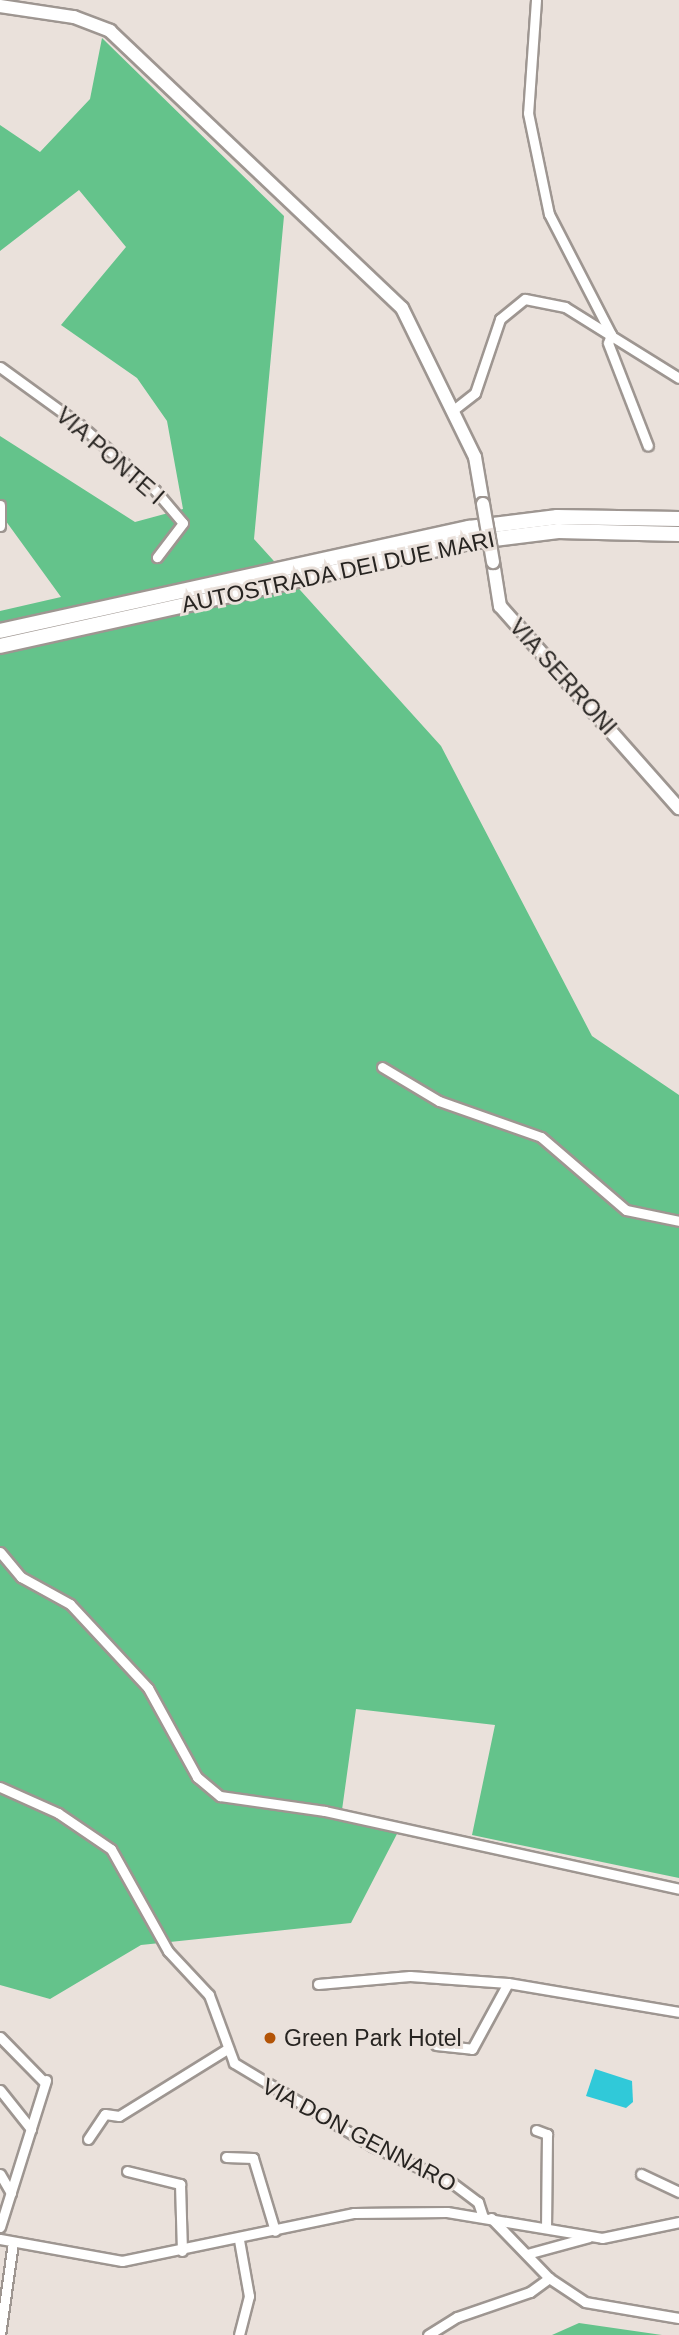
<!DOCTYPE html>
<style>
body{margin:0}
#map{position:relative;width:679px;height:2335px;overflow:hidden;background:#eae1db;font-family:Arial,sans-serif}
div>[style]{position:absolute}
.forest>*{inset:0;background:#64c38b}
.water>*{inset:0;background:#30c9d9}
.roads{filter:drop-shadow(2px 0 #9e9691) drop-shadow(-2px 0 #9e9691) drop-shadow(0 2px #9e9691) drop-shadow(0 -2px #9e9691)}
.minor>*{height:9px;margin:-4.5px;padding:0 4.5px;transform-origin:4.5px;border-radius:4.5px;background:#fff}
.major>*{height:12px;margin:-6px;padding:0 6px;transform-origin:6px;border-radius:6px;background:#fff}
.highway>*{height:14px;margin:-7px;padding:0 7px;transform-origin:7px;border-radius:7px;background:#fff}
.bridges{filter:drop-shadow(2px 0 #9e9691) drop-shadow(-2px 0 #9e9691) drop-shadow(0 2px #9e9691) drop-shadow(0 -2px #9e9691)}
.major-bridge>*{height:12px;margin:-6px;padding:0 6px;transform-origin:6px;border-radius:6px;background:#fff}
.dots>*{width:19px;height:19px;translate:-50% -50%;box-sizing:border-box;border:4px solid #eae1db;border-radius:50%}
span{translate:-50% -50%;white-space:nowrap;text-align:center;line-height:1.15;-webkit-text-stroke:6px #eae1db;paint-order:stroke}
.street-label{font-size:23px;color:#272421}
.poi-label{font-size:23px;color:#272421}
.left{translate:0 -50%;text-align:left}
</style>
<div id="map">
<div class="forest">
<div style="clip-path:polygon(102px 38px,284px 216px,254px 539px,441px 746px,592px 1036px,679px 1095px,679px 1878px,472px 1835px,495px 1725px,356px 1709px,342px 1810px,399px 1830px,351px 1923px,141px 1945px,50px 1999px,0 1985px,0 611px,61px 597px,0 513px,0 436px,135px 522px,183px 509px,167px 421px,137px 378px,61px 325px,126px 247px,79px 190px,0 251px,0 125px,40px 152px,90px 99px)"></div>
<div style="clip-path:polygon(579px 2323px,662px 2335px,552px 2335px)"></div>
</div>
<div class="water">
<div style="clip-path:polygon(595px 2069px,632px 2081px,633px 2102px,626px 2108px,586px 2096px)"></div>
</div>
<div class="roads">
<div class="minor">
<div style="left:536px;top:0;width:113px;rotate:94deg"></div>
<div style="left:528px;top:113px;width:103px;rotate:78.3deg"></div>
<div style="left:549px;top:214px;width:135px;rotate:62.7deg"></div>
<div style="left:611px;top:334px;width:9px;rotate:108deg"></div>
<div style="left:608px;top:343px;width:110px;rotate:68.8deg"></div>
<div style="left:0;top:367px;width:99px;rotate:35.9deg"></div>
<div style="left:80px;top:425px;width:99px;rotate:40.9deg"></div>
<div style="left:155px;top:490px;width:43px;rotate:49.7deg"></div>
<div style="left:183px;top:523px;width:43px;rotate:127.4deg"></div>
<div style="left:452px;top:411px;width:29px;rotate:-38deg"></div>
<div style="left:475px;top:393px;width:78px;rotate:-71.3deg"></div>
<div style="left:500px;top:319px;width:32px;rotate:-39deg"></div>
<div style="left:525px;top:299px;width:41px;rotate:11.3deg"></div>
<div style="left:565px;top:307px;width:134px;rotate:31.9deg"></div>
<div style="left:0;top:505px;width:21px;rotate:90deg"></div>
<div style="left:382px;top:1067px;width:66px;rotate:30.8deg"></div>
<div style="left:439px;top:1101px;width:108px;rotate:19.4deg"></div>
<div style="left:541px;top:1137px;width:112px;rotate:40.7deg"></div>
<div style="left:626px;top:1210px;width:54px;rotate:11.7deg"></div>
<div style="left:0;top:1552px;width:33px;rotate:50deg"></div>
<div style="left:21px;top:1577px;width:56px;rotate:28.9deg"></div>
<div style="left:70px;top:1604px;width:115px;rotate:47.1deg"></div>
<div style="left:148px;top:1688px;width:102px;rotate:61.2deg"></div>
<div style="left:197px;top:1777px;width:30px;rotate:40deg"></div>
<div style="left:220px;top:1796px;width:106px;rotate:8.1deg"></div>
<div style="left:325px;top:1811px;width:362px;rotate:12.4deg"></div>
<div style="left:0;top:1787px;width:64px;rotate:24.1deg"></div>
<div style="left:58px;top:1813px;width:64px;rotate:34.2deg"></div>
<div style="left:111px;top:1849px;width:117px;rotate:60.8deg"></div>
<div style="left:168px;top:1951px;width:60px;rotate:47deg"></div>
<div style="left:209px;top:1995px;width:72px;rotate:69.8deg"></div>
<div style="left:234px;top:2063px;width:161px;rotate:31deg"></div>
<div style="left:372px;top:2146px;width:87px;rotate:24.5deg"></div>
<div style="left:451px;top:2182px;width:34px;rotate:37deg"></div>
<div style="left:478px;top:2202px;width:16px;rotate:72deg"></div>
<div style="left:318px;top:1984px;width:92px;rotate:-5deg"></div>
<div style="left:410px;top:1976px;width:98px;rotate:4.1deg"></div>
<div style="left:0;top:2037px;width:64px;rotate:45.6deg"></div>
<div style="left:436px;top:2045px;width:36px;rotate:6deg"></div>
<div style="left:472px;top:2049px;width:75px;rotate:-61.4deg"></div>
<div style="left:508px;top:1983px;width:173px;rotate:9.6deg"></div>
<div style="left:0;top:2090px;width:50px;rotate:51.5deg"></div>
<div style="left:536px;top:2130px;width:12px;rotate:20deg"></div>
<div style="left:547px;top:2134px;width:94px;rotate:90.6deg"></div>
<div style="left:88px;top:2139px;width:30px;rotate:-56deg"></div>
<div style="left:105px;top:2114px;width:14px;rotate:8deg"></div>
<div style="left:119px;top:2116px;width:127px;rotate:-31.8deg"></div>
<div style="left:226px;top:2157px;width:27px;rotate:2deg"></div>
<div style="left:253px;top:2158px;width:76px;rotate:73.2deg"></div>
<div style="left:127px;top:2171px;width:55px;rotate:13.8deg"></div>
<div style="left:180px;top:2184px;width:67px;rotate:88.3deg"></div>
<div style="left:0;top:2174px;width:22px;rotate:60deg"></div>
<div style="left:641px;top:2174px;width:42px;rotate:25.3deg"></div>
<div style="left:491px;top:2218px;width:83px;rotate:46deg"></div>
<div style="left:549px;top:2278px;width:43px;rotate:33.7deg"></div>
<div style="left:585px;top:2302px;width:95px;rotate:9.7deg"></div>
<div style="left:0;top:2227px;width:154px;rotate:-72.6deg"></div>
<div style="left:0;top:2239px;width:124px;rotate:10.2deg"></div>
<div style="left:122px;top:2261px;width:237px;rotate:-11.7deg"></div>
<div style="left:354px;top:2213px;width:93px;rotate:-0.6deg"></div>
<div style="left:447px;top:2212px;width:157px;rotate:9.5deg"></div>
<div style="left:602px;top:2238px;width:79px;rotate:-11.7deg"></div>
<div style="left:239px;top:2240px;width:57px;rotate:79.9deg"></div>
<div style="left:249px;top:2296px;width:40px;rotate:104.4deg"></div>
<div style="left:527px;top:2254px;width:64px;rotate:-15.3deg"></div>
<div style="left:0;top:2335px;width:93px;rotate:-82deg"></div>
<div style="left:428px;top:2335px;width:34px;rotate:-32deg"></div>
<div style="left:457px;top:2317px;width:77px;rotate:-18.9deg"></div>
<div style="left:530px;top:2292px;width:24px;rotate:-36deg"></div>
</div>
<div class="major">
<div style="left:0;top:6px;width:75px;rotate:8.5deg"></div>
<div style="left:74px;top:17px;width:39px;rotate:21deg"></div>
<div style="left:110px;top:31px;width:402px;rotate:43.5deg"></div>
<div style="left:402px;top:308px;width:166px;rotate:63.9deg"></div>
<div style="left:475px;top:457px;width:48px;rotate:80.3deg"></div>
<div style="left:493px;top:562px;width:45px;rotate:81deg"></div>
<div style="left:500px;top:606px;width:270px;rotate:48.5deg"></div>
</div>
<div class="highway">
<div style="left:0;top:631px;width:480px;rotate:-12.4deg"></div>
<div style="left:469px;top:528px;width:89px;rotate:-7.1deg"></div>
<div style="left:557px;top:517px;width:122px;rotate:0.9deg"></div>
<div style="left:0;top:646px;width:481px;rotate:-12.5deg"></div>
<div style="left:470px;top:542px;width:89px;rotate:-7.1deg"></div>
<div style="left:558px;top:531px;width:121px;rotate:1.4deg"></div>
</div>
</div>
<div class="bridges">
<div class="major-bridge">
<div style="left:483px;top:504px;width:59px;rotate:80.2deg"></div>
</div>
</div>
<div class="dots">
<div style="left:270px;top:2038px;background:#b35407"></div>
</div>
<div class="street-label">
<span style="left:110px;top:456px;rotate:41deg">VIA PONTE I</span>
<span style="left:338px;top:572px;rotate:-12deg">AUTOSTRADA DEI DUE MARI</span>
<span style="left:563px;top:677px;rotate:48deg">VIA SERRONI</span>
<span style="left:359px;top:2135px;rotate:28deg">VIA DON GENNARO</span>
</div>
<div class="poi-label">
<span class="left" style="left:284px;top:2038px">Green Park Hotel</span>
</div>
</div>
